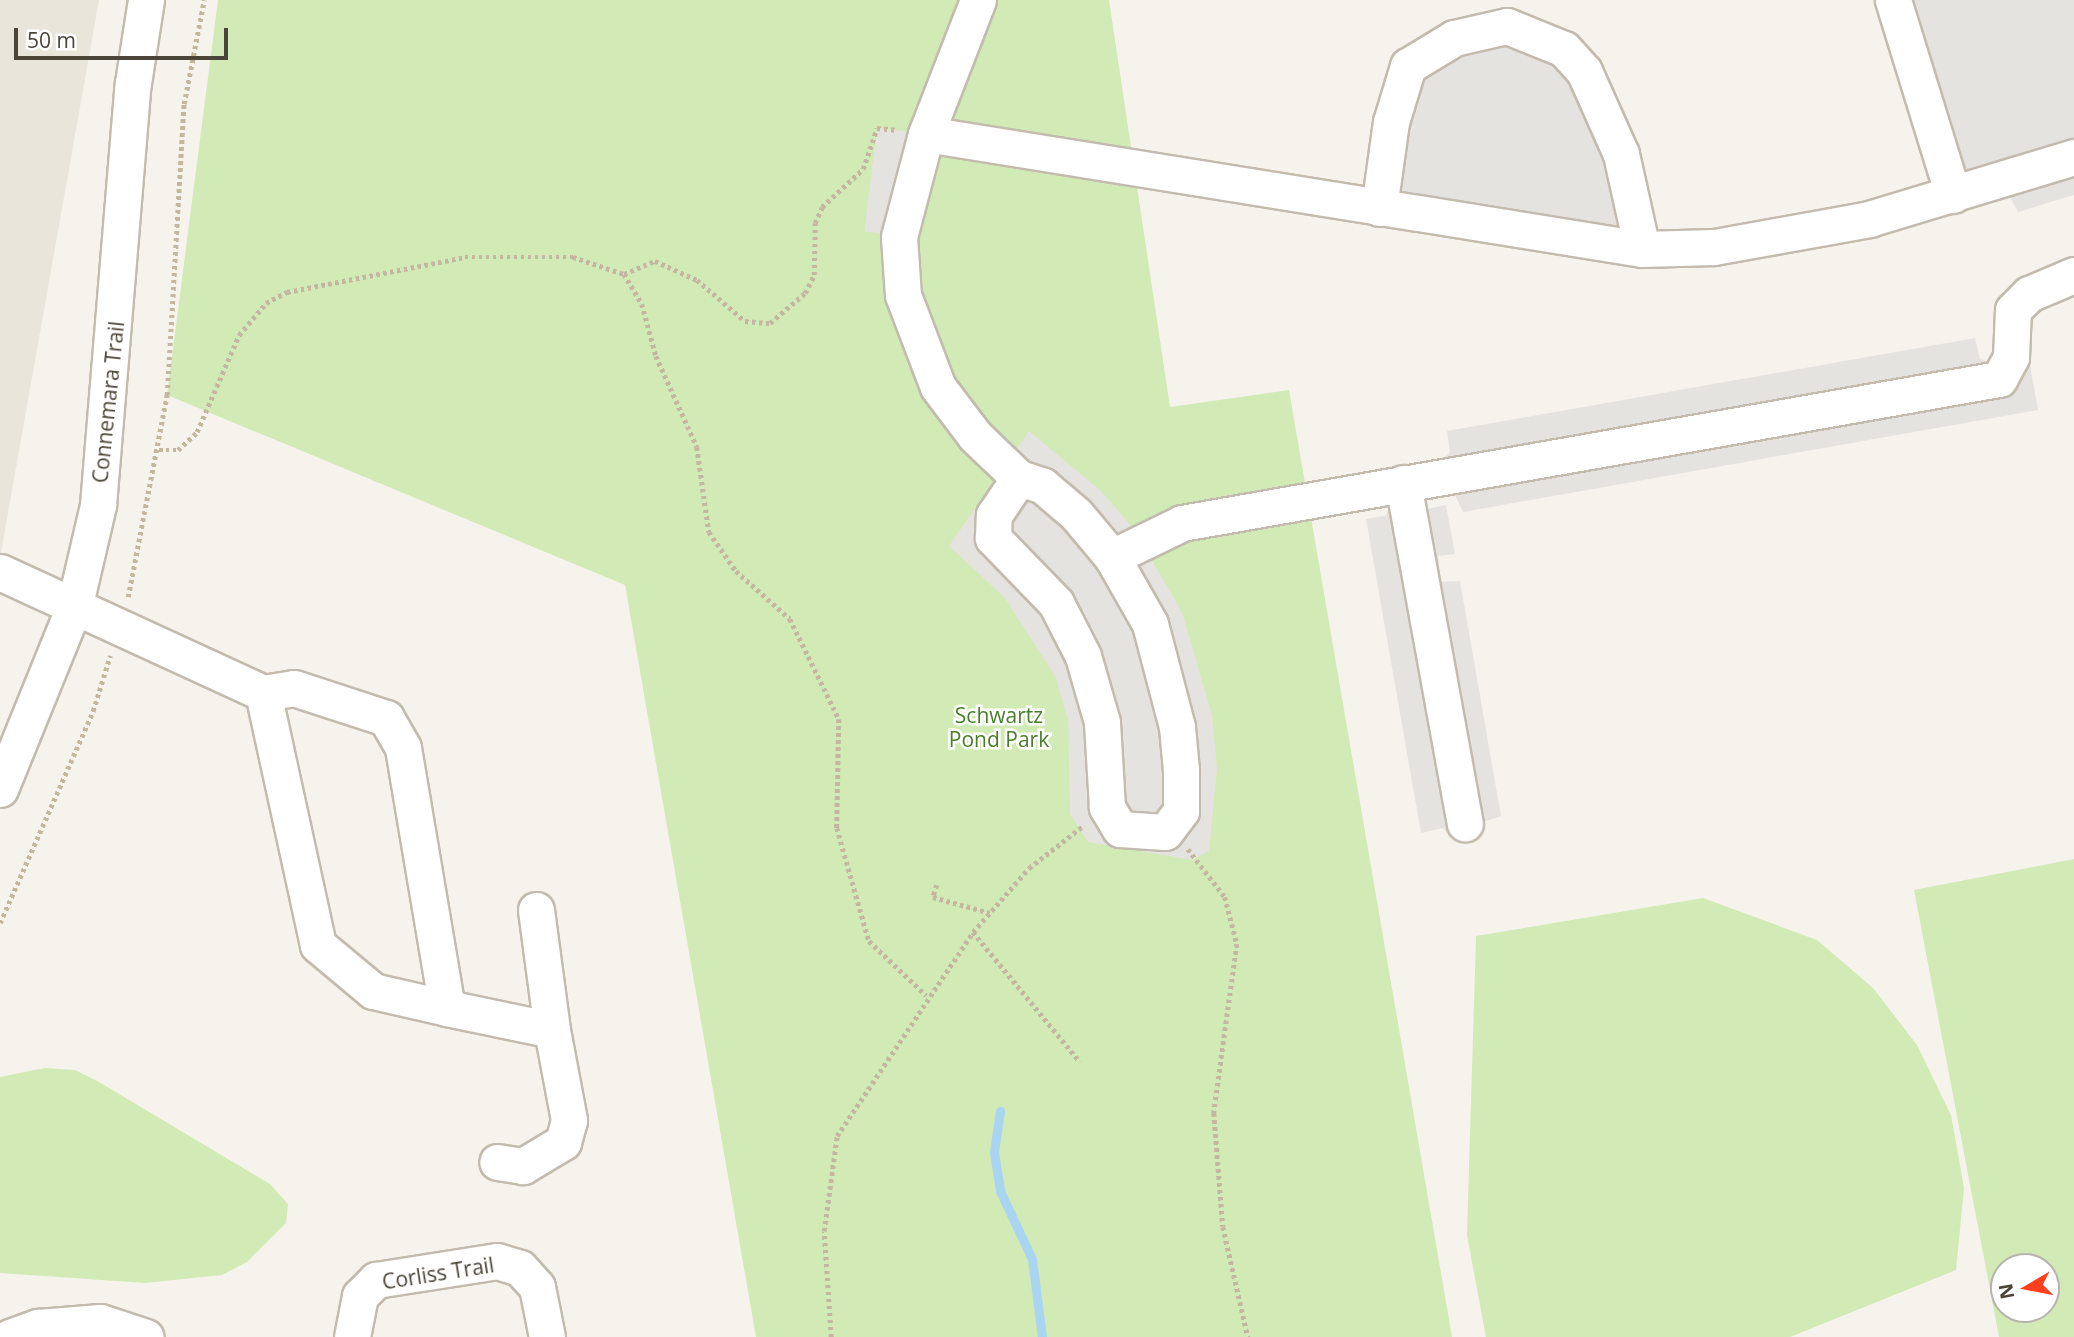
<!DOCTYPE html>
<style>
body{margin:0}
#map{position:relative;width:2074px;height:1337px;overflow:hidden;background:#f6f3ec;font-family:"Open Sans",sans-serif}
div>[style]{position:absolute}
.residential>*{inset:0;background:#eae5da}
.green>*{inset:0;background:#d2eab5}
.parking>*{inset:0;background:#e5e3e0;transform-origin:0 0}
.stream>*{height:9px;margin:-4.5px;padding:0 4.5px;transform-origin:4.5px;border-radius:4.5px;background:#a9d4f2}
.path>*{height:4.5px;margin-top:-2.25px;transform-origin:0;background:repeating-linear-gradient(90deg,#c4b79f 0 3.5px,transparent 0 7px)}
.roads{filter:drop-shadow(2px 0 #c2bbae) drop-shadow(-2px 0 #c2bbae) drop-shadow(0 2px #c2bbae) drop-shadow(0 -2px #c2bbae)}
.minor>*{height:35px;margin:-17.5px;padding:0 17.5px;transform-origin:17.5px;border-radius:17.5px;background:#fff}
span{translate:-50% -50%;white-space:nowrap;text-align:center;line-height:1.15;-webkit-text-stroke:5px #fff;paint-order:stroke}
.street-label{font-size:21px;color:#4b4439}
.park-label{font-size:21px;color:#4a7f2a}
.north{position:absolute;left:1990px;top:1253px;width:70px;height:70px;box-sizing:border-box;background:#fff;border:2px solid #b7b4b0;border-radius:50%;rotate:260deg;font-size:19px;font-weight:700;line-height:28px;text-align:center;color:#4b4439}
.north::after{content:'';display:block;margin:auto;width:24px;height:32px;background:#fc3f1d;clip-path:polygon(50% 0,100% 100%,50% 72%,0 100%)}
.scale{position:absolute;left:14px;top:28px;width:214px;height:32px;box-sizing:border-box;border:4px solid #4b4439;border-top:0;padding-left:9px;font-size:21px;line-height:24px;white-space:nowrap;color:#4b4439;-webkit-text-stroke:5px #fff;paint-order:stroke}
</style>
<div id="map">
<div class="residential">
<div style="clip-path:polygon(0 0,99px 0,0 558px)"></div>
</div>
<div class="green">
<div style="clip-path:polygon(218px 0,1109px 0,1170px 407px,1289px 390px,1452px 1337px,756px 1337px,625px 585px,167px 395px)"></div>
<div style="clip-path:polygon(evenodd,2074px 859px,2074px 1337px,1999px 1337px,1914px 890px,2074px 859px,2004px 1267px,2046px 1267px,2046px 1309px,2004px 1309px,2004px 1267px)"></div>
<div style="clip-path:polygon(1703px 898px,1817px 940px,1873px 988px,1917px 1045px,1951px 1115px,1964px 1188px,1956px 1270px,1790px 1337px,1486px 1337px,1467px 1235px,1476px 936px)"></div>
<div style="clip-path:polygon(45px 1068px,75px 1070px,99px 1082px,270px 1184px,288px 1204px,286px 1223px,247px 1262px,222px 1275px,145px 1283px,0 1273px,0 1077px)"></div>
</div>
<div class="parking">
<div style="clip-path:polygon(1893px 0,2074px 0,2074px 195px,2018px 212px,2008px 194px,1957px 210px)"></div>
<div style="clip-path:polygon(1454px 38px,1564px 49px,1642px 249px,1379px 208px,1398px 93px)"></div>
<div style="left:877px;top:128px;width:49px;height:104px;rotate:7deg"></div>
<div style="clip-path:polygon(1975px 338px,1980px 359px,1990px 362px,2028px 353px,2038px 410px,1463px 512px,1452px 489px,1426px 494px,1420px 501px,1427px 509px,1446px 505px,1455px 554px,1438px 556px,1441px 582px,1460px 581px,1501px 816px,1449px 834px,1443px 828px,1421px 833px,1366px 519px,1385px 516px,1391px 507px,1382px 468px,1443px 459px,1450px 452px,1447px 431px)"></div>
<div style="clip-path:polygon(1029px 431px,1101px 491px,1133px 528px,1182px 612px,1212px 715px,1217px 769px,1209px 851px,1192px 860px,1088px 842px,1070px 814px,1068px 720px,1056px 678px,1005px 598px,949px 546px)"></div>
</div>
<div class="stream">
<div style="left:1000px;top:1111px;width:41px;rotate:98.3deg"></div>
<div style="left:994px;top:1152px;width:39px;rotate:81deg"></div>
<div style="left:1000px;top:1191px;width:75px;rotate:64.8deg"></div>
<div style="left:1032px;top:1259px;width:79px;rotate:82.7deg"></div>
</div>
<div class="path">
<div style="left:624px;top:274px;width:34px;rotate:-23deg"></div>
<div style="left:655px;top:261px;width:46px;rotate:24.3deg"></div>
<div style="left:697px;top:280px;width:63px;rotate:40.5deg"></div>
<div style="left:745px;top:321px;width:25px;rotate:5deg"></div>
<div style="left:770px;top:323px;width:46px;rotate:-40.6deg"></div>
<div style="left:805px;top:293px;width:20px;rotate:-63deg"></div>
<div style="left:814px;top:275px;width:52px;rotate:-88.9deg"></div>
<div style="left:815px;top:223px;width:17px;rotate:-66deg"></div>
<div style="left:822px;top:207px;width:56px;rotate:-42.8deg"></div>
<div style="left:863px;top:169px;width:43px;rotate:-71.1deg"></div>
<div style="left:877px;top:128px;width:20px;rotate:6deg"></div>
<div style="left:159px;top:450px;width:19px"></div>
<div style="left:178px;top:450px;width:26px;rotate:-43deg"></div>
<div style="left:197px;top:432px;width:106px;rotate:-66.6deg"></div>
<div style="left:239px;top:335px;width:42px;rotate:-49.8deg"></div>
<div style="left:266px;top:303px;width:24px;rotate:-28deg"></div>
<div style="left:287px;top:292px;width:181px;rotate:-11.1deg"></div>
<div style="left:465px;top:257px;width:108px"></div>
<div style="left:573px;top:257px;width:54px;rotate:18.4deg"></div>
<div style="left:624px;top:274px;width:35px;rotate:59deg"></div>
<div style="left:642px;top:304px;width:54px;rotate:74.9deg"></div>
<div style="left:656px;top:356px;width:100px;rotate:65.7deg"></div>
<div style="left:697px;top:447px;width:86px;rotate:82deg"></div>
<div style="left:709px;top:532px;width:47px;rotate:55.3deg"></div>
<div style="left:736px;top:571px;width:72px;rotate:41.6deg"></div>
<div style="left:790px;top:619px;width:111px;rotate:63.9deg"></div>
<div style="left:839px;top:719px;width:109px;rotate:91.1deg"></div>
<div style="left:837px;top:828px;width:117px;rotate:74.2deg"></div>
<div style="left:869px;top:941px;width:79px;rotate:43.5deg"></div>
<div style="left:128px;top:597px;width:206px;rotate:-79.1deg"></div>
<div style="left:167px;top:395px;width:291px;rotate:-86.7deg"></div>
<div style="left:184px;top:104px;width:106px;rotate:-79.1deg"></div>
<div style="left:1188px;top:849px;width:61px;rotate:52.4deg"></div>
<div style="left:1225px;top:897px;width:49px;rotate:75.7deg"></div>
<div style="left:1237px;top:944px;width:171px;rotate:97.8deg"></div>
<div style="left:1214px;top:1113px;width:114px;rotate:85.5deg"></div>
<div style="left:1223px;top:1227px;width:113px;rotate:77.2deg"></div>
<div style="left:937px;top:885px;width:13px;rotate:108deg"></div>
<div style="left:933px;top:897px;width:59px;rotate:15.7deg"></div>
<div style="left:0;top:923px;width:232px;rotate:-66.3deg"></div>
<div style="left:93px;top:711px;width:58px;rotate:-72.8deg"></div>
<div style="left:973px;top:932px;width:168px;rotate:50.5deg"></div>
<div style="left:831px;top:1337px;width:106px;rotate:-93.8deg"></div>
<div style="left:824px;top:1231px;width:96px;rotate:-82.2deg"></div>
<div style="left:837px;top:1136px;width:245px;rotate:-56.3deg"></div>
<div style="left:973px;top:932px;width:85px;rotate:-48.8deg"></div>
<div style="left:1029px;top:868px;width:70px;rotate:-38deg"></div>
</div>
<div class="roads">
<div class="minor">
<div style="left:978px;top:0;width:144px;rotate:111.2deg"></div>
<div style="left:926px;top:134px;width:106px;rotate:104.7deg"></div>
<div style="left:899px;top:237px;width:58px;rotate:86.1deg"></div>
<div style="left:903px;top:295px;width:98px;rotate:69.2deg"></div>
<div style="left:938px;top:387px;width:61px;rotate:52.9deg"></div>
<div style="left:975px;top:436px;width:61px;rotate:43.7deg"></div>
<div style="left:1019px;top:478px;width:25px;rotate:18deg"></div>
<div style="left:1043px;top:486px;width:43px;rotate:40.3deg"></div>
<div style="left:1076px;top:514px;width:56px;rotate:50.1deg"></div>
<div style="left:1112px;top:557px;width:77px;rotate:60.4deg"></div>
<div style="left:1150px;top:624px;width:106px;rotate:75.3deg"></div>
<div style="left:1177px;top:727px;width:43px;rotate:84.7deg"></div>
<div style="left:1181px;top:770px;width:41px;rotate:90deg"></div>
<div style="left:1181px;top:811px;width:26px;rotate:127deg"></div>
<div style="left:1165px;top:832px;width:45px;rotate:-176.2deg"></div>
<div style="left:1120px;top:829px;width:26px;rotate:-121deg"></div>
<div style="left:1107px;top:807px;width:85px;rotate:-93.4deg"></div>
<div style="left:1102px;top:722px;width:69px;rotate:-106.1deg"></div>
<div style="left:1083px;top:656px;width:59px;rotate:-117deg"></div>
<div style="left:1056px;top:603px;width:91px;rotate:-134.1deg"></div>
<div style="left:993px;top:538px;width:23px;rotate:-88deg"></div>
<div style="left:994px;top:515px;width:45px;rotate:-56deg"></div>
<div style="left:1893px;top:0;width:204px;rotate:72.9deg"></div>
<div style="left:926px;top:134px;width:725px;rotate:9.12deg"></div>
<div style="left:1642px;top:249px;width:72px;rotate:-1.6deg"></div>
<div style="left:1714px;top:247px;width:158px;rotate:-10.2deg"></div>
<div style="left:1869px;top:219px;width:214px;rotate:-16.8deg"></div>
<div style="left:1379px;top:208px;width:87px;rotate:-82.1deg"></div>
<div style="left:1391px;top:122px;width:59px;rotate:-73.1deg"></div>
<div style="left:1408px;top:66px;width:54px;rotate:-31.3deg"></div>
<div style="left:1454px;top:38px;width:54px;rotate:-12.8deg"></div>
<div style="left:1507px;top:26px;width:61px;rotate:22deg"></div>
<div style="left:1564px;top:49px;width:30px;rotate:48deg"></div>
<div style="left:1584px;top:71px;width:91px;rotate:66deg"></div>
<div style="left:1621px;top:154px;width:97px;rotate:77.5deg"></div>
<div style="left:1403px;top:483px;width:346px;rotate:79.7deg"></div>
<div style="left:1112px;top:557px;width:78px;rotate:-25.9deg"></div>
<div style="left:1182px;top:523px;width:830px;rotate:-10deg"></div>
<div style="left:1999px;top:379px;width:25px;rotate:-61deg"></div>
<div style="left:2011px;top:357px;width:47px;rotate:-87.6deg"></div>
<div style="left:2013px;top:310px;width:23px;rotate:-45deg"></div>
<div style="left:2029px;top:294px;width:49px;rotate:-22.9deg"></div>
<div style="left:0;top:572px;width:289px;rotate:24.7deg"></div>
<div style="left:263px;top:693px;width:31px;rotate:-9deg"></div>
<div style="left:294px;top:688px;width:97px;rotate:18.1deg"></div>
<div style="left:386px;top:718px;width:34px;rotate:60deg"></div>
<div style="left:403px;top:748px;width:264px;rotate:80.4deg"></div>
<div style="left:447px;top:1008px;width:76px;rotate:-167.1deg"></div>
<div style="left:373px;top:991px;width:72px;rotate:-140.1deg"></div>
<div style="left:318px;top:945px;width:258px;rotate:-102.3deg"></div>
<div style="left:0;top:789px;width:200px;rotate:-67.9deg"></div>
<div style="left:75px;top:604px;width:102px;rotate:-76.9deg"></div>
<div style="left:98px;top:505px;width:423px;rotate:-85.3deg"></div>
<div style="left:133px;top:83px;width:84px;rotate:-81.1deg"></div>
<div style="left:536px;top:910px;width:121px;rotate:82.4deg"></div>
<div style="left:447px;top:1008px;width:107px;rotate:11.8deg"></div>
<div style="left:552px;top:1030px;width:92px;rotate:79.3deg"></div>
<div style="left:569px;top:1120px;width:23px;rotate:105deg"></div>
<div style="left:563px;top:1142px;width:47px;rotate:149deg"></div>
<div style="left:523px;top:1166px;width:26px;rotate:-171deg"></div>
<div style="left:10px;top:1337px;width:30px;rotate:-20deg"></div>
<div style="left:38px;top:1327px;width:62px;rotate:-4.6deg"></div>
<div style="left:100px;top:1322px;width:48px;rotate:18.1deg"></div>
<div style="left:352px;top:1337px;width:42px;rotate:-79deg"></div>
<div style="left:360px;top:1296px;width:23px;rotate:-45deg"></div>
<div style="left:376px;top:1280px;width:122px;rotate:-8.9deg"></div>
<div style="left:497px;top:1261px;width:24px;rotate:17deg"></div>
<div style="left:520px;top:1268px;width:25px;rotate:48deg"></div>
<div style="left:537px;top:1287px;width:51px;rotate:78.7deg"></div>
</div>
</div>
<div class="street-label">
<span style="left:108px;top:402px;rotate:-84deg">Connemara Trail</span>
<span style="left:438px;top:1273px;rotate:-9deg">Corliss Trail</span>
</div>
<div class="park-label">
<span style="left:999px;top:727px">Schwartz<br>Pond Park</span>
</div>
<div class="north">N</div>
<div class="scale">50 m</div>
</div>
